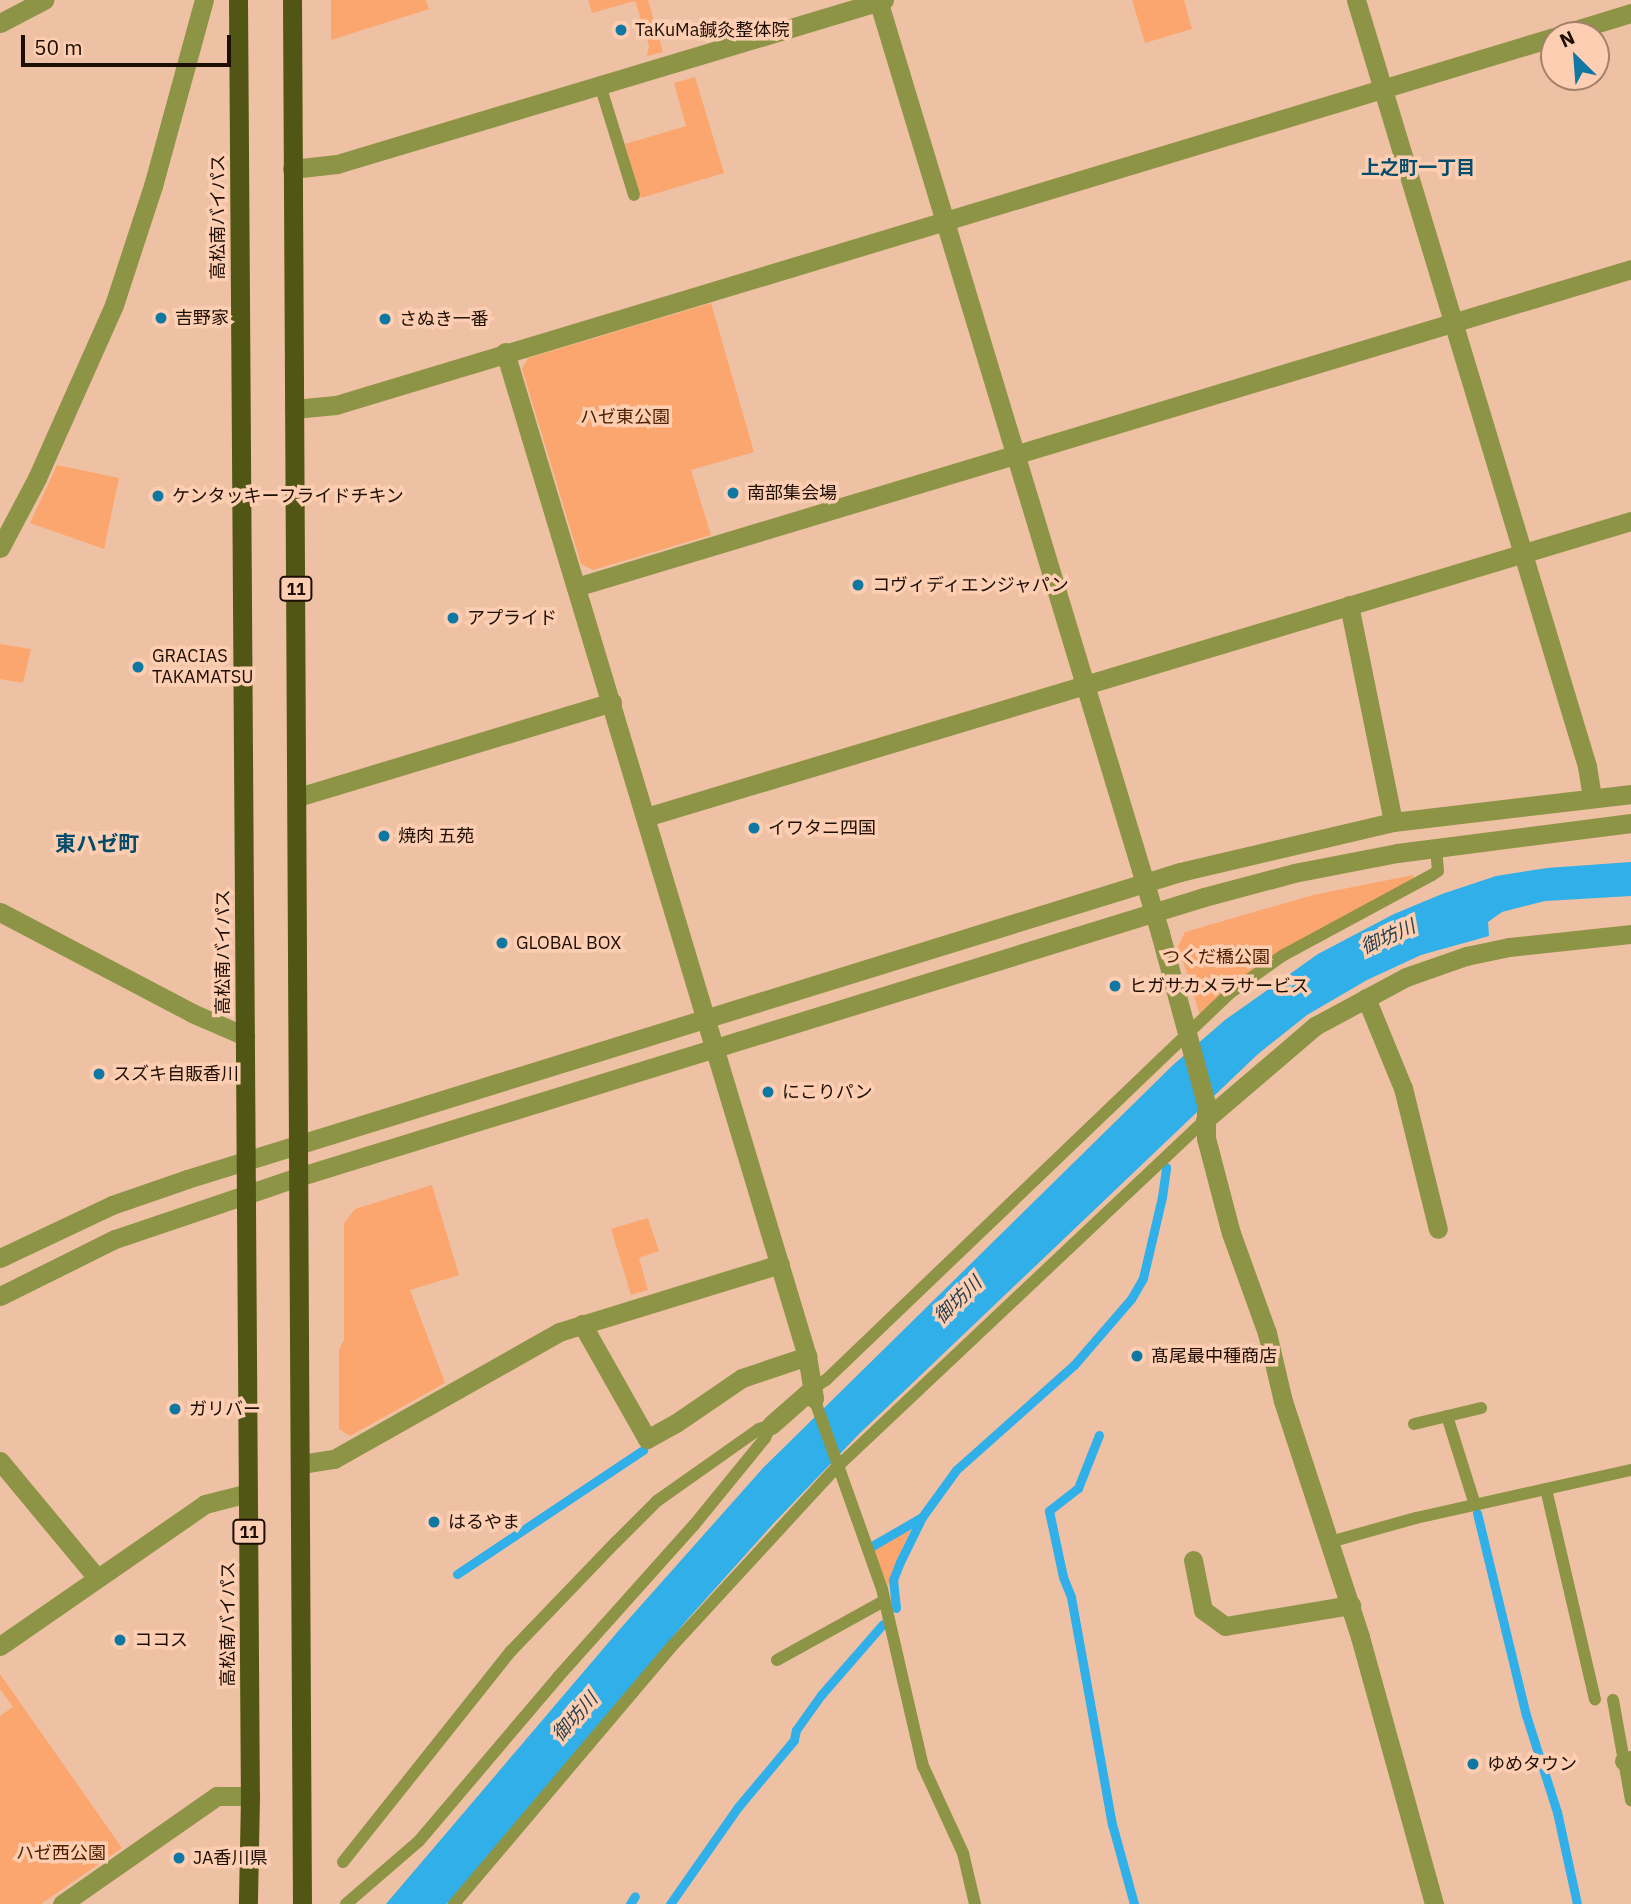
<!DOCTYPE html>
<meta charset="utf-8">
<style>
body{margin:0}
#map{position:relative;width:1631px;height:1904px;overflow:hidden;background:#efc1a4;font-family:"IBM Plex Sans","Noto Sans JP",sans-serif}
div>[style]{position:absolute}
.green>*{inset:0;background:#fba66f}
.water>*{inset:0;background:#31afe9}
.stream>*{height:9px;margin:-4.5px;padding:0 4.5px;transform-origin:4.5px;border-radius:4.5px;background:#31afe9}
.service>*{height:12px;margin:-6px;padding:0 6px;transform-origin:6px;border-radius:6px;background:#8d9446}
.minor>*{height:19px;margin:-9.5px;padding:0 9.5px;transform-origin:9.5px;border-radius:9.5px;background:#8d9446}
.tertiary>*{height:19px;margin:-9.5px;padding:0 9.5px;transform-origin:9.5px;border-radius:9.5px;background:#8d9446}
.trunk>*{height:19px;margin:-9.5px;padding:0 9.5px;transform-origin:9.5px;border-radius:9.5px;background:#515614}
.dots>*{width:19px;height:19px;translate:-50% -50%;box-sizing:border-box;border:4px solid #fdceb1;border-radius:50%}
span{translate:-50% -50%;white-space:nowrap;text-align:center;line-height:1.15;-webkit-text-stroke:7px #fdceb1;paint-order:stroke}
.shield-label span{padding:2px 5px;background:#fdceb1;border:2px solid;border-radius:5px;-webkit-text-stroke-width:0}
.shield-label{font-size:16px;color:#1d0e04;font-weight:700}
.poi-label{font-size:18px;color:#1d0e04}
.left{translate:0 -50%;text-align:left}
.street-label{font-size:18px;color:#1d0e04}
.park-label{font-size:18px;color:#4e2200}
.neighbourhood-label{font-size:19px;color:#044c6a;font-weight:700}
.water-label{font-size:19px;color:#26404e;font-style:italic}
.quarter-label{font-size:21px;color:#044c6a;font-weight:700}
.north{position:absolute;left:1540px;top:21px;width:70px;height:70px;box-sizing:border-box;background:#fdceb1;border:2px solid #a3816c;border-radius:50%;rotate:335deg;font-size:19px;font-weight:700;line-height:28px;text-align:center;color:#1d0e04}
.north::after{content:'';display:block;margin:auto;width:24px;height:32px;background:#0e77a2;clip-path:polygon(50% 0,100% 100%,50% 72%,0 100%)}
.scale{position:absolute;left:21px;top:35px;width:210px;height:32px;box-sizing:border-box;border:4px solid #1d0e04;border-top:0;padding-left:9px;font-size:21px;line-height:24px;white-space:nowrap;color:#1d0e04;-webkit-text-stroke:5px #fdceb1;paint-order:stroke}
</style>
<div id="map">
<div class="green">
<div style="clip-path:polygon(331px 0,426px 0,429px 9px,331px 40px)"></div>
<div style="clip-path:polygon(588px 0,648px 0,663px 52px,647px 56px,649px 46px,635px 1px,592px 13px)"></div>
<div style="clip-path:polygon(1132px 0,1184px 0,1192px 29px,1145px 43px)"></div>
<div style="clip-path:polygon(695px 77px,724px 173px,641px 198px,625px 144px,686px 126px,674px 83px)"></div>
<div style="clip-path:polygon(711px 303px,754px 452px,691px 470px,711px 535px,593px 570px,581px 564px,522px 369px,528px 358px)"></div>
<div style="clip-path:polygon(57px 465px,119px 478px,104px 549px,30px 523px)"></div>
<div style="clip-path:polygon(0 644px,31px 649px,23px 683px,0 679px)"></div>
<div style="clip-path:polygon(1413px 875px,1414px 880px,1200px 1015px,1178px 946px,1185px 932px,1313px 895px)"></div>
<div style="clip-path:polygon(432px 1185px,459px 1275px,410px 1290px,445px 1383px,350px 1436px,339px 1429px,339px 1349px,344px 1340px,344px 1223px,355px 1209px)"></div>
<div style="clip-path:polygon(648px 1218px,659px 1251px,639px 1258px,648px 1290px,631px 1295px,611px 1229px)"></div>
<div style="clip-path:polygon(912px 1527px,896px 1562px,888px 1586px,873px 1549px)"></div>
<div style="clip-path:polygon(0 1674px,122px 1848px,41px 1904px,0 1904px,0 1716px,13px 1707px,0 1689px)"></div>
</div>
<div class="water">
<div style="clip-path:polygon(1631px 862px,1631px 896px,1545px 901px,1502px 912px,1488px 922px,1489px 936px,1421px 955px,1367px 980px,1307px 1015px,1258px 1054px,858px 1435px,773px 1524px,687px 1620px,447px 1904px,386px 1904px,620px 1629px,763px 1468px,1173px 1065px,1225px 1020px,1318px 954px,1394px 914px,1442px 894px,1496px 876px,1547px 868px)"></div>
</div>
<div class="stream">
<div style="left:1099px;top:1435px;width:57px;rotate:111.6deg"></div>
<div style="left:1078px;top:1488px;width:37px;rotate:142deg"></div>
<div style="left:1049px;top:1511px;width:67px;rotate:78deg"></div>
<div style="left:1063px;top:1577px;width:22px;rotate:68deg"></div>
<div style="left:1071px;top:1597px;width:231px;rotate:79.8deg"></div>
<div style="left:1112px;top:1824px;width:83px;rotate:74.6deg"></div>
<div style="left:1477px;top:1513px;width:208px;rotate:76.4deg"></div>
<div style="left:1526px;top:1715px;width:102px;rotate:72.3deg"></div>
<div style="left:1557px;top:1812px;width:94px;rotate:77.7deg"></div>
<div style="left:872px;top:1546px;width:58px;rotate:-30.1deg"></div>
<div style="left:457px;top:1574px;width:224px;rotate:-33.7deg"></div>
<div style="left:896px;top:1608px;width:28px;rotate:-96deg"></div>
<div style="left:893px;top:1580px;width:19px;rotate:-69deg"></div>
<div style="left:900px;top:1562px;width:50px;rotate:-63.9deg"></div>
<div style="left:922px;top:1517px;width:58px;rotate:-54.1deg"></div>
<div style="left:956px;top:1470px;width:158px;rotate:-41.7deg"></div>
<div style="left:1074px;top:1365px;width:87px;rotate:-49.2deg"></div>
<div style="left:1131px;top:1299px;width:24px;rotate:-60deg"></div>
<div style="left:1143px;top:1278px;width:83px;rotate:-76.8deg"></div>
<div style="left:1162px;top:1197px;width:30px;rotate:-82deg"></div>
<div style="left:630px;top:1904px;width:9px;rotate:-58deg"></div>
<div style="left:670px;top:1904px;width:118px;rotate:-55deg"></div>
<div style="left:738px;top:1807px;width:87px;rotate:-50.1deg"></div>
<div style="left:794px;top:1740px;width:10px;rotate:-79deg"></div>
<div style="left:796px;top:1730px;width:43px;rotate:-54.5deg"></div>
<div style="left:821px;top:1695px;width:94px;rotate:-48.9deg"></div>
</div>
<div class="service">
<div style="left:600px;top:85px;width:115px;rotate:72.8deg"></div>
<div style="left:812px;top:1389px;width:17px;rotate:-33deg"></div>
<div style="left:826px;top:1380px;width:559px;rotate:-43.77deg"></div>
<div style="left:1230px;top:993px;width:64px;rotate:-35.4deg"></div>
<div style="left:1282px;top:956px;width:170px;rotate:-28.4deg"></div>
<div style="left:1432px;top:875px;width:7px;rotate:-34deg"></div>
<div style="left:1438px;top:871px;width:24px;rotate:-95deg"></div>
<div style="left:814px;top:1398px;width:203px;rotate:70.4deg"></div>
<div style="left:882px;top:1589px;width:182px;rotate:77deg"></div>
<div style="left:923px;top:1766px;width:96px;rotate:65.3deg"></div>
<div style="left:963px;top:1853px;width:52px;rotate:76.8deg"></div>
<div style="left:1447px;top:1416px;width:93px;rotate:72.5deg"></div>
<div style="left:1414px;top:1424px;width:69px;rotate:-13.4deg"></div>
<div style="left:1546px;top:1489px;width:216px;rotate:76.9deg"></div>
<div style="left:1330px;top:1542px;width:89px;rotate:-15.6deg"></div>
<div style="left:1416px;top:1518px;width:220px;rotate:-12.6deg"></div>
<div style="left:777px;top:1660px;width:122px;rotate:-28.9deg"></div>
<div style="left:1613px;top:1700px;width:102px;rotate:79.8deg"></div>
<div style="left:343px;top:1862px;width:270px;rotate:-51.5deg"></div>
<div style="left:511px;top:1651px;width:151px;rotate:-46.1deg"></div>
<div style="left:616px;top:1542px;width:58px;rotate:-45deg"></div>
<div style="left:657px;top:1501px;width:125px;rotate:-35.2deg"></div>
<div style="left:759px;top:1429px;width:13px;rotate:-18deg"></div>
<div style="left:346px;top:1904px;width:96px;rotate:-40.8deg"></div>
<div style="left:419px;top:1841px;width:215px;rotate:-49.7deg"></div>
<div style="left:558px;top:1677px;width:204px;rotate:-48.2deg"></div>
<div style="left:694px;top:1525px;width:112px;rotate:-50.8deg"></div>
<div style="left:765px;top:1438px;width:14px;rotate:-65deg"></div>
<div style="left:454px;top:1904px;width:341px;rotate:-49.8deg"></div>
<div style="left:674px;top:1644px;width:241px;rotate:-47.4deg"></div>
<div style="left:837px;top:1467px;width:506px;rotate:-43.32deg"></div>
</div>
<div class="minor">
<div style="left:878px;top:0;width:975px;rotate:73.18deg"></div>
<div style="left:1160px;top:933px;width:176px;rotate:74.9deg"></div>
<div style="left:1206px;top:1103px;width:35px;rotate:90deg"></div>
<div style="left:1206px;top:1138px;width:98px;rotate:75.3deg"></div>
<div style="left:1231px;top:1233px;width:106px;rotate:70.2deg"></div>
<div style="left:1267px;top:1333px;width:70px;rotate:76.8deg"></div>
<div style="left:1283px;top:1401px;width:248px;rotate:71.9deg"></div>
<div style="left:1360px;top:1637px;width:277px;rotate:74.5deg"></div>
<div style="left:1356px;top:0;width:800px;rotate:73.22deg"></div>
<div style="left:1587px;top:766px;width:31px;rotate:81deg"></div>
<div style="left:0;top:23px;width:50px;rotate:-27.6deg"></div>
<div style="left:1559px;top:35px;width:75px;rotate:-17deg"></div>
<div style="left:292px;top:169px;width:45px;rotate:-6.3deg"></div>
<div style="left:337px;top:164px;width:571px;rotate:-16.69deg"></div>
<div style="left:505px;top:352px;width:1048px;rotate:73.26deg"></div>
<div style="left:807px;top:1356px;width:43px;rotate:80.5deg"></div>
<div style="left:294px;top:409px;width:42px;rotate:-5.4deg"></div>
<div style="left:336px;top:405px;width:1272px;rotate:-16.81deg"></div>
<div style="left:0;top:548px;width:79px;rotate:-62.1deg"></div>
<div style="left:37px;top:478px;width:189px;rotate:-66deg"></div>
<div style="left:114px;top:305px;width:125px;rotate:-71.9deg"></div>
<div style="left:153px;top:186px;width:193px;rotate:-74.7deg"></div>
<div style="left:576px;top:587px;width:1102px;rotate:-16.77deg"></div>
<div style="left:1349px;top:605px;width:221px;rotate:78.5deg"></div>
<div style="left:298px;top:797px;width:328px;rotate:-16.8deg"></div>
<div style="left:646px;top:817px;width:1029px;rotate:-16.73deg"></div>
<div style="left:0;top:912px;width:217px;rotate:27.7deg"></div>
<div style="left:192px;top:1013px;width:58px;rotate:23.5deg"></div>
<div style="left:1366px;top:998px;width:97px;rotate:67.7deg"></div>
<div style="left:1403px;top:1088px;width:145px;rotate:76.1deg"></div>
<div style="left:1205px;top:1120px;width:145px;rotate:-40.5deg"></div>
<div style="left:1315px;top:1026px;width:103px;rotate:-28.3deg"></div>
<div style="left:1406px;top:977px;width:64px;rotate:-19.3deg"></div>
<div style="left:1466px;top:956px;width:44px;rotate:-11.8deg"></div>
<div style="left:1509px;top:947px;width:123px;rotate:-6.1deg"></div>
<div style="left:582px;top:1324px;width:132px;rotate:60.5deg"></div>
<div style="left:647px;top:1439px;width:33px;rotate:-29deg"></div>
<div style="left:676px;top:1423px;width:80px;rotate:-34.3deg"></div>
<div style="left:742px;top:1378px;width:69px;rotate:-18.7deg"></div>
<div style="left:771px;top:1425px;width:55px;rotate:-41.3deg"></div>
<div style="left:0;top:1461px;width:152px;rotate:50.3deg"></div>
<div style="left:301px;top:1464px;width:33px;rotate:-9deg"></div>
<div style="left:334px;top:1459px;width:258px;rotate:-29.4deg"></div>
<div style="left:559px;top:1332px;width:231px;rotate:-17.1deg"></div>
<div style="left:1193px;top:1560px;width:51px;rotate:78.7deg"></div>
<div style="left:1203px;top:1610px;width:27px;rotate:36deg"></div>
<div style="left:1225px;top:1626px;width:128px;rotate:-9.5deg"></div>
<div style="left:0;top:1646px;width:249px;rotate:-34.7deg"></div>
<div style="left:205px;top:1504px;width:44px;rotate:-14.3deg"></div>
<div style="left:1624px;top:1761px;width:7px;rotate:-8deg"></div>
<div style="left:62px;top:1904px;width:189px;rotate:-34.9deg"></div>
<div style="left:217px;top:1796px;width:33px"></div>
</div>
<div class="tertiary">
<div style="left:0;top:1258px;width:124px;rotate:-25.3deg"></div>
<div style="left:112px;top:1205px;width:79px;rotate:-19.1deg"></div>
<div style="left:187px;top:1179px;width:1039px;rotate:-17.18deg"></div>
<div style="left:1180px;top:872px;width:219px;rotate:-13.2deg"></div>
<div style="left:1393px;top:822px;width:240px;rotate:-6.7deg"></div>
<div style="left:0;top:1296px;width:128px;rotate:-26.4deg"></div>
<div style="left:115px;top:1239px;width:193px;rotate:-18.7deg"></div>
<div style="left:298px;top:1177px;width:948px;rotate:-17.17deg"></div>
<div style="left:1204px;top:897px;width:93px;rotate:-14.9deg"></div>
<div style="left:1294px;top:873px;width:105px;rotate:-11deg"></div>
<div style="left:1397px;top:853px;width:236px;rotate:-7.3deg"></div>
</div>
<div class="trunk">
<div style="left:238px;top:0;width:1796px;rotate:89.62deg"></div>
<div style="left:250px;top:1796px;width:108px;rotate:91.1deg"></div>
<div style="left:292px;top:0;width:1904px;rotate:89.7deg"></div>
</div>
<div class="dots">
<div style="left:621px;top:30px;background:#0e77a2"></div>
<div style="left:161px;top:318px;background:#0e77a2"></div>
<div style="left:385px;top:319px;background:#0e77a2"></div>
<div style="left:733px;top:493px;background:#0e77a2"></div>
<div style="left:158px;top:496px;background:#0e77a2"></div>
<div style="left:858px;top:585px;background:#0e77a2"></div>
<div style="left:453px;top:618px;background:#0e77a2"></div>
<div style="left:138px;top:667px;background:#0e77a2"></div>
<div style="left:754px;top:828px;background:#0e77a2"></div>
<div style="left:384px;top:836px;background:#0e77a2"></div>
<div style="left:502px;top:943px;background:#0e77a2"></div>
<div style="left:1115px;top:986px;background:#0e77a2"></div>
<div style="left:99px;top:1074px;background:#0e77a2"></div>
<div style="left:768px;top:1092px;background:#0e77a2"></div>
<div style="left:1137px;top:1356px;background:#0e77a2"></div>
<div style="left:175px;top:1409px;background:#0e77a2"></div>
<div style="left:434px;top:1522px;background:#0e77a2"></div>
<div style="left:120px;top:1640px;background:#0e77a2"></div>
<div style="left:1473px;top:1764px;background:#0e77a2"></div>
<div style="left:179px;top:1858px;background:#0e77a2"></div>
</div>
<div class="shield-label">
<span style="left:296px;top:589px">11</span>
<span style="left:249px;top:1532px">11</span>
</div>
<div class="poi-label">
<span class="left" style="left:635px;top:30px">TaKuMa鍼灸整体院</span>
<span class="left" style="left:175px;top:318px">吉野家</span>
<span class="left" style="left:399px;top:319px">さぬき一番</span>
<span class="left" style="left:747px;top:493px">南部集会場</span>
<span class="left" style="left:172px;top:496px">ケンタッキーフライドチキン</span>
<span class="left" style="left:872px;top:585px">コヴィディエンジャパン</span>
<span class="left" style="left:467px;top:618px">アプライド</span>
<span class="left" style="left:152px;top:667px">GRACIAS<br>TAKAMATSU</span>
<span class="left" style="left:768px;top:828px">イワタニ四国</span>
<span class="left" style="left:398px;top:836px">焼肉 五苑</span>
<span class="left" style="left:516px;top:943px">GLOBAL BOX</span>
<span class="left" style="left:1129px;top:986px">ヒガサカメラサービス</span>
<span class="left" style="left:113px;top:1074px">スズキ自販香川</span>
<span class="left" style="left:782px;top:1092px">にこりパン</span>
<span class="left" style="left:1151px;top:1356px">髙尾最中種商店</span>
<span class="left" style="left:189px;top:1409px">ガリバー</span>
<span class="left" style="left:448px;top:1522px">はるやま</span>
<span class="left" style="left:134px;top:1640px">ココス</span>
<span class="left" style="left:1487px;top:1764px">ゆめタウン</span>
<span class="left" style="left:193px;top:1858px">JA香川県</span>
</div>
<div class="street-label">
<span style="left:218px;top:217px;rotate:-90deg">高松南バイパス</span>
<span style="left:223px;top:952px;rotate:-90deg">高松南バイパス</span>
<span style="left:228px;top:1624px;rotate:-90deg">高松南バイパス</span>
</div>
<div class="park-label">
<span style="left:625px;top:417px">ハゼ東公園</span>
<span style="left:1216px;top:957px">つくだ橋公園</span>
<span style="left:61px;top:1853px">ハゼ西公園</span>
</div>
<div class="neighbourhood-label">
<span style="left:1418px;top:168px">上之町一丁目</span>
</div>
<div class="water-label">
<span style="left:1388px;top:937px;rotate:-24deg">御坊川</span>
<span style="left:958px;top:1300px;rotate:-44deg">御坊川</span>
<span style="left:575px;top:1717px;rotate:-48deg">御坊川</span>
</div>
<div class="quarter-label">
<span style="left:97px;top:843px">東ハゼ町</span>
</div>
<div class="north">N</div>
<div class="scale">50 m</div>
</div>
